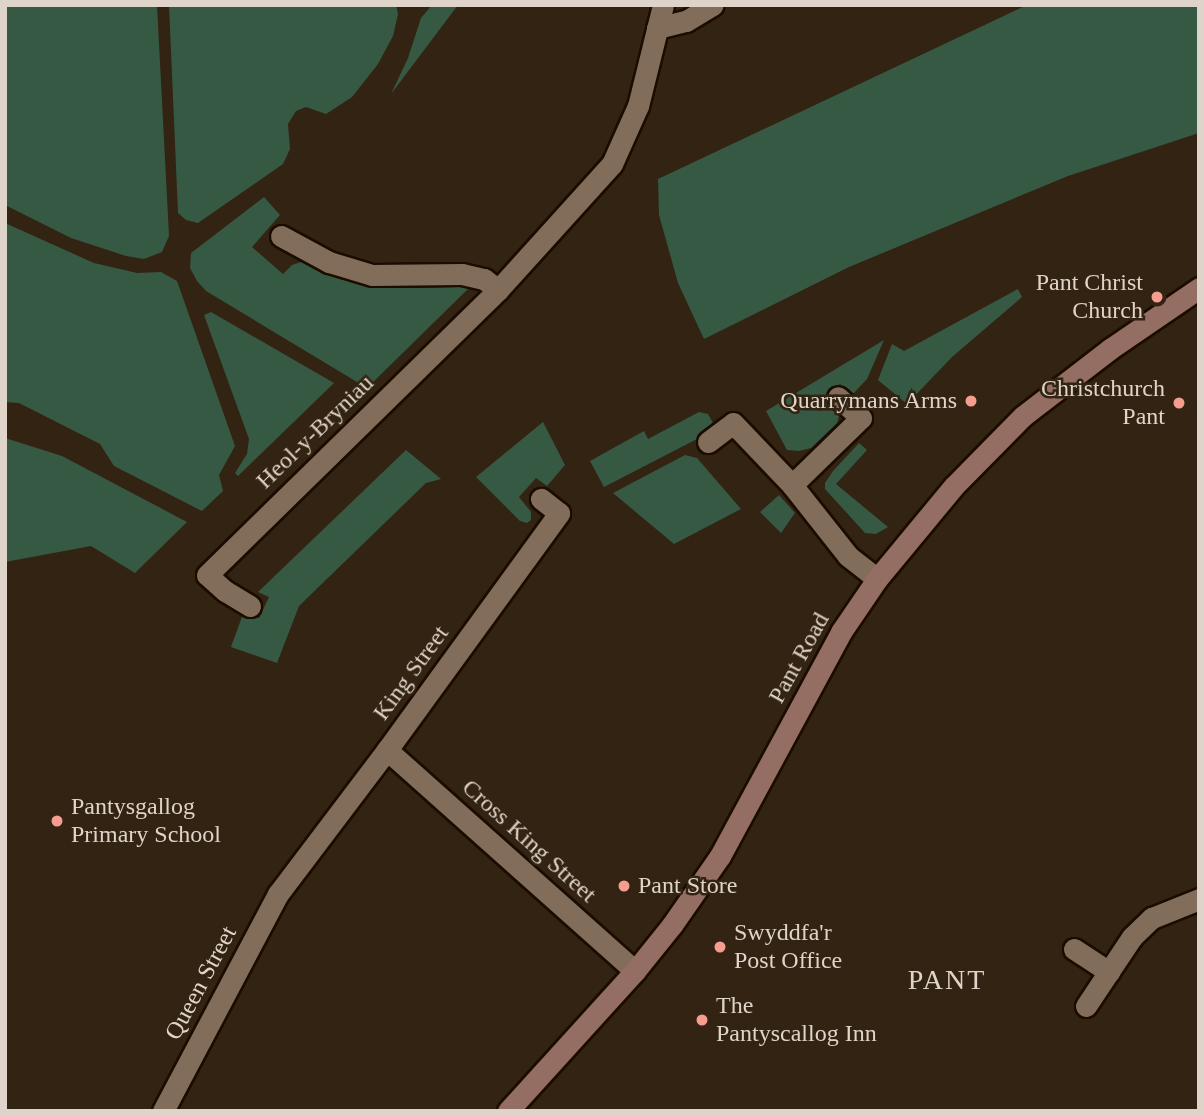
<!DOCTYPE html>
<style>
body{margin:0}
#map{position:relative;width:1204px;height:1116px;overflow:hidden;background:#332312;font-family:"Times New Roman",serif}
div>[style]{position:absolute}
.green>*{inset:0;background:#365944}
.roads{filter:drop-shadow(2px 0 #1b0c00) drop-shadow(-2px 0 #1b0c00) drop-shadow(0 2px #1b0c00) drop-shadow(0 -2px #1b0c00)}
.street>*{height:21px;margin:-10.5px;padding:0 10.5px;transform-origin:10.5px;border-radius:10.5px;background:#816d59}
.secondary>*{height:21px;margin:-10.5px;padding:0 10.5px;transform-origin:10.5px;border-radius:10.5px;background:#946e62}
.dots>*{width:19px;height:19px;translate:-50% -50%;box-sizing:border-box;border:4px solid #332312;border-radius:50%}
span{translate:-50% -50%;white-space:nowrap;text-align:center;line-height:1.15;-webkit-text-stroke:5px #332312;paint-order:stroke}
.poi-label{font-size:24px;color:#dfd4c9}
.right{translate:-100% -50%;text-align:right}
.left{translate:0 -50%;text-align:left}
.street-label{font-size:24px;color:#dfd4c9}
.quarter-label{font-size:28px;color:#dfd4c9;letter-spacing:2px}
.frame{position:absolute;inset:0;border:7px solid #dfd4c9;pointer-events:none}
</style>
<div id="map">
<div class="green">
<div style="clip-path:polygon(5px 5px,157px 5px,169px 236px,162px 252px,144px 259px,126px 256px,71px 238px,5px 205px)"></div>
<div style="clip-path:polygon(169px 5px,396px 5px,398px 14px,393px 36px,378px 64px,352px 97px,326px 114px,306px 107px,296px 111px,288px 124px,290px 149px,283px 164px,198px 223px,186px 220px,178px 213px)"></div>
<div style="clip-path:polygon(432px 5px,458px 5px,391px 94px,408px 58px,421px 18px)"></div>
<div style="clip-path:polygon(1027px 5px,1199px 5px,1199px 133px,1068px 176px,849px 267px,704px 339px,678px 283px,659px 215px,658px 179px)"></div>
<div style="clip-path:polygon(264px 197px,280px 215px,252px 247px,283px 274px,292px 265px,301px 262px,377px 286px,414px 287px,455px 283px,469px 288px,367px 388px,206px 291px,197px 281px,190px 268px,191px 253px)"></div>
<div style="clip-path:polygon(5px 223px,94px 263px,137px 273px,161px 272px,177px 281px,235px 446px,219px 475px,223px 491px,202px 511px,114px 466px,100px 444px,19px 403px,5px 402px)"></div>
<div style="clip-path:polygon(1018px 289px,1022px 297px,952px 357px,907px 404px,878px 380px,892px 344px,904px 351px)"></div>
<div style="clip-path:polygon(211px 312px,334px 383px,238px 476px,235px 473px,247px 454px,249px 439px,204px 315px)"></div>
<div style="clip-path:polygon(884px 340px,867px 379px,852px 395px,840px 384px,826px 396px,839px 416px,837px 423px,811px 448px,799px 451px,787px 450px,766px 411px)"></div>
<div style="clip-path:polygon(699px 412px,708px 414px,714px 425px,697px 439px,604px 487px,590px 461px,644px 431px,648px 439px)"></div>
<div style="clip-path:polygon(543px 422px,565px 465px,547px 486px,536px 478px,519px 497px,531px 512px,531px 520px,527px 523px,520px 521px,476px 477px)"></div>
<div style="clip-path:polygon(5px 438px,62px 456px,187px 522px,135px 573px,91px 546px,5px 562px)"></div>
<div style="clip-path:polygon(859px 443px,867px 450px,836px 484px,888px 527px,876px 534px,865px 533px,825px 489px,825px 483px,833px 471px)"></div>
<div style="clip-path:polygon(406px 450px,441px 479px,426px 483px,299px 606px,277px 663px,231px 647px,243px 614px,259px 618px,269px 597px,258px 592px)"></div>
<div style="clip-path:polygon(685px 455px,697px 458px,741px 509px,674px 544px,613px 493px)"></div>
<div style="clip-path:polygon(779px 495px,795px 513px,781px 533px,760px 512px)"></div>
</div>
<div class="roads">
<div class="street">
<div style="left:657px;top:28px;width:30px;rotate:-14deg"></div>
<div style="left:686px;top:21px;width:31px;rotate:-31deg"></div>
<div style="left:281px;top:236px;width:55px;rotate:28.4deg"></div>
<div style="left:329px;top:262px;width:45px;rotate:16.8deg"></div>
<div style="left:372px;top:275px;width:90px;rotate:-0.6deg"></div>
<div style="left:462px;top:274px;width:23px;rotate:13deg"></div>
<div style="left:484px;top:279px;width:18px;rotate:38deg"></div>
<div style="left:498px;top:290px;width:170px;rotate:-47.9deg"></div>
<div style="left:612px;top:164px;width:64px;rotate:-65.9deg"></div>
<div style="left:638px;top:106px;width:104px;rotate:-76.1deg"></div>
<div style="left:708px;top:442px;width:31px;rotate:-37deg"></div>
<div style="left:733px;top:423px;width:86px;rotate:46.4deg"></div>
<div style="left:792px;top:485px;width:90px;rotate:51.7deg"></div>
<div style="left:848px;top:556px;width:37px;rotate:38deg"></div>
<div style="left:792px;top:485px;width:96px;rotate:-44.2deg"></div>
<div style="left:861px;top:418px;width:31px;rotate:-138deg"></div>
<div style="left:250px;top:606px;width:29px;rotate:-149deg"></div>
<div style="left:225px;top:591px;width:24px;rotate:-138deg"></div>
<div style="left:207px;top:575px;width:407px;rotate:-44.4deg"></div>
<div style="left:387px;top:750px;width:332px;rotate:41.7deg"></div>
<div style="left:1074px;top:949px;width:42px;rotate:33.3deg"></div>
<div style="left:1086px;top:1006px;width:83px;rotate:-56.3deg"></div>
<div style="left:1132px;top:937px;width:28px;rotate:-44deg"></div>
<div style="left:1152px;top:918px;width:51px;rotate:-22deg"></div>
<div style="left:163px;top:1111px;width:246px;rotate:-62.1deg"></div>
<div style="left:278px;top:894px;width:181px;rotate:-52.9deg"></div>
<div style="left:387px;top:750px;width:293px;rotate:-54deg"></div>
<div style="left:559px;top:513px;width:23px;rotate:-142deg"></div>
</div>
<div class="secondary">
<div style="left:508px;top:1111px;width:189px;rotate:-47.8deg"></div>
<div style="left:635px;top:971px;width:59px;rotate:-51.2deg"></div>
<div style="left:672px;top:925px;width:84px;rotate:-55.2deg"></div>
<div style="left:720px;top:856px;width:255px;rotate:-61.6deg"></div>
<div style="left:841px;top:632px;width:64px;rotate:-55.8deg"></div>
<div style="left:877px;top:579px;width:121px;rotate:-50.4deg"></div>
<div style="left:954px;top:486px;width:98px;rotate:-45.4deg"></div>
<div style="left:1023px;top:416px;width:110px;rotate:-37.6deg"></div>
<div style="left:1110px;top:349px;width:108px;rotate:-34.4deg"></div>
</div>
</div>
<div class="dots">
<div style="left:1157px;top:297px;background:#f59d8e"></div>
<div style="left:971px;top:401px;background:#f59d8e"></div>
<div style="left:1179px;top:403px;background:#f59d8e"></div>
<div style="left:57px;top:821px;background:#f59d8e"></div>
<div style="left:624px;top:886px;background:#f59d8e"></div>
<div style="left:720px;top:947px;background:#f59d8e"></div>
<div style="left:702px;top:1020px;background:#f59d8e"></div>
</div>
<div class="poi-label">
<span class="right" style="left:1143px;top:297px">Pant Christ<br>Church</span>
<span class="right" style="left:1165px;top:403px">Christchurch<br>Pant</span>
<span class="right" style="left:957px;top:401px">Quarrymans Arms</span>
<span class="left" style="left:71px;top:821px">Pantysgallog<br>Primary School</span>
<span class="left" style="left:638px;top:886px">Pant Store</span>
<span class="left" style="left:734px;top:947px">Swyddfa'r<br>Post Office</span>
<span class="left" style="left:716px;top:1020px">The<br>Pantyscallog Inn</span>
</div>
<div class="street-label">
<span style="left:315px;top:432px;rotate:-44deg">Heol-y-Bryniau</span>
<span style="left:799px;top:658px;rotate:-61deg">Pant Road</span>
<span style="left:411px;top:673px;rotate:-54deg">King Street</span>
<span style="left:529px;top:841px;rotate:42deg">Cross King Street</span>
<span style="left:201px;top:983px;rotate:-62deg">Queen Street</span>
</div>
<div class="quarter-label">
<span style="left:947px;top:980px">PANT</span>
</div>
<div class="frame"></div>
</div>
